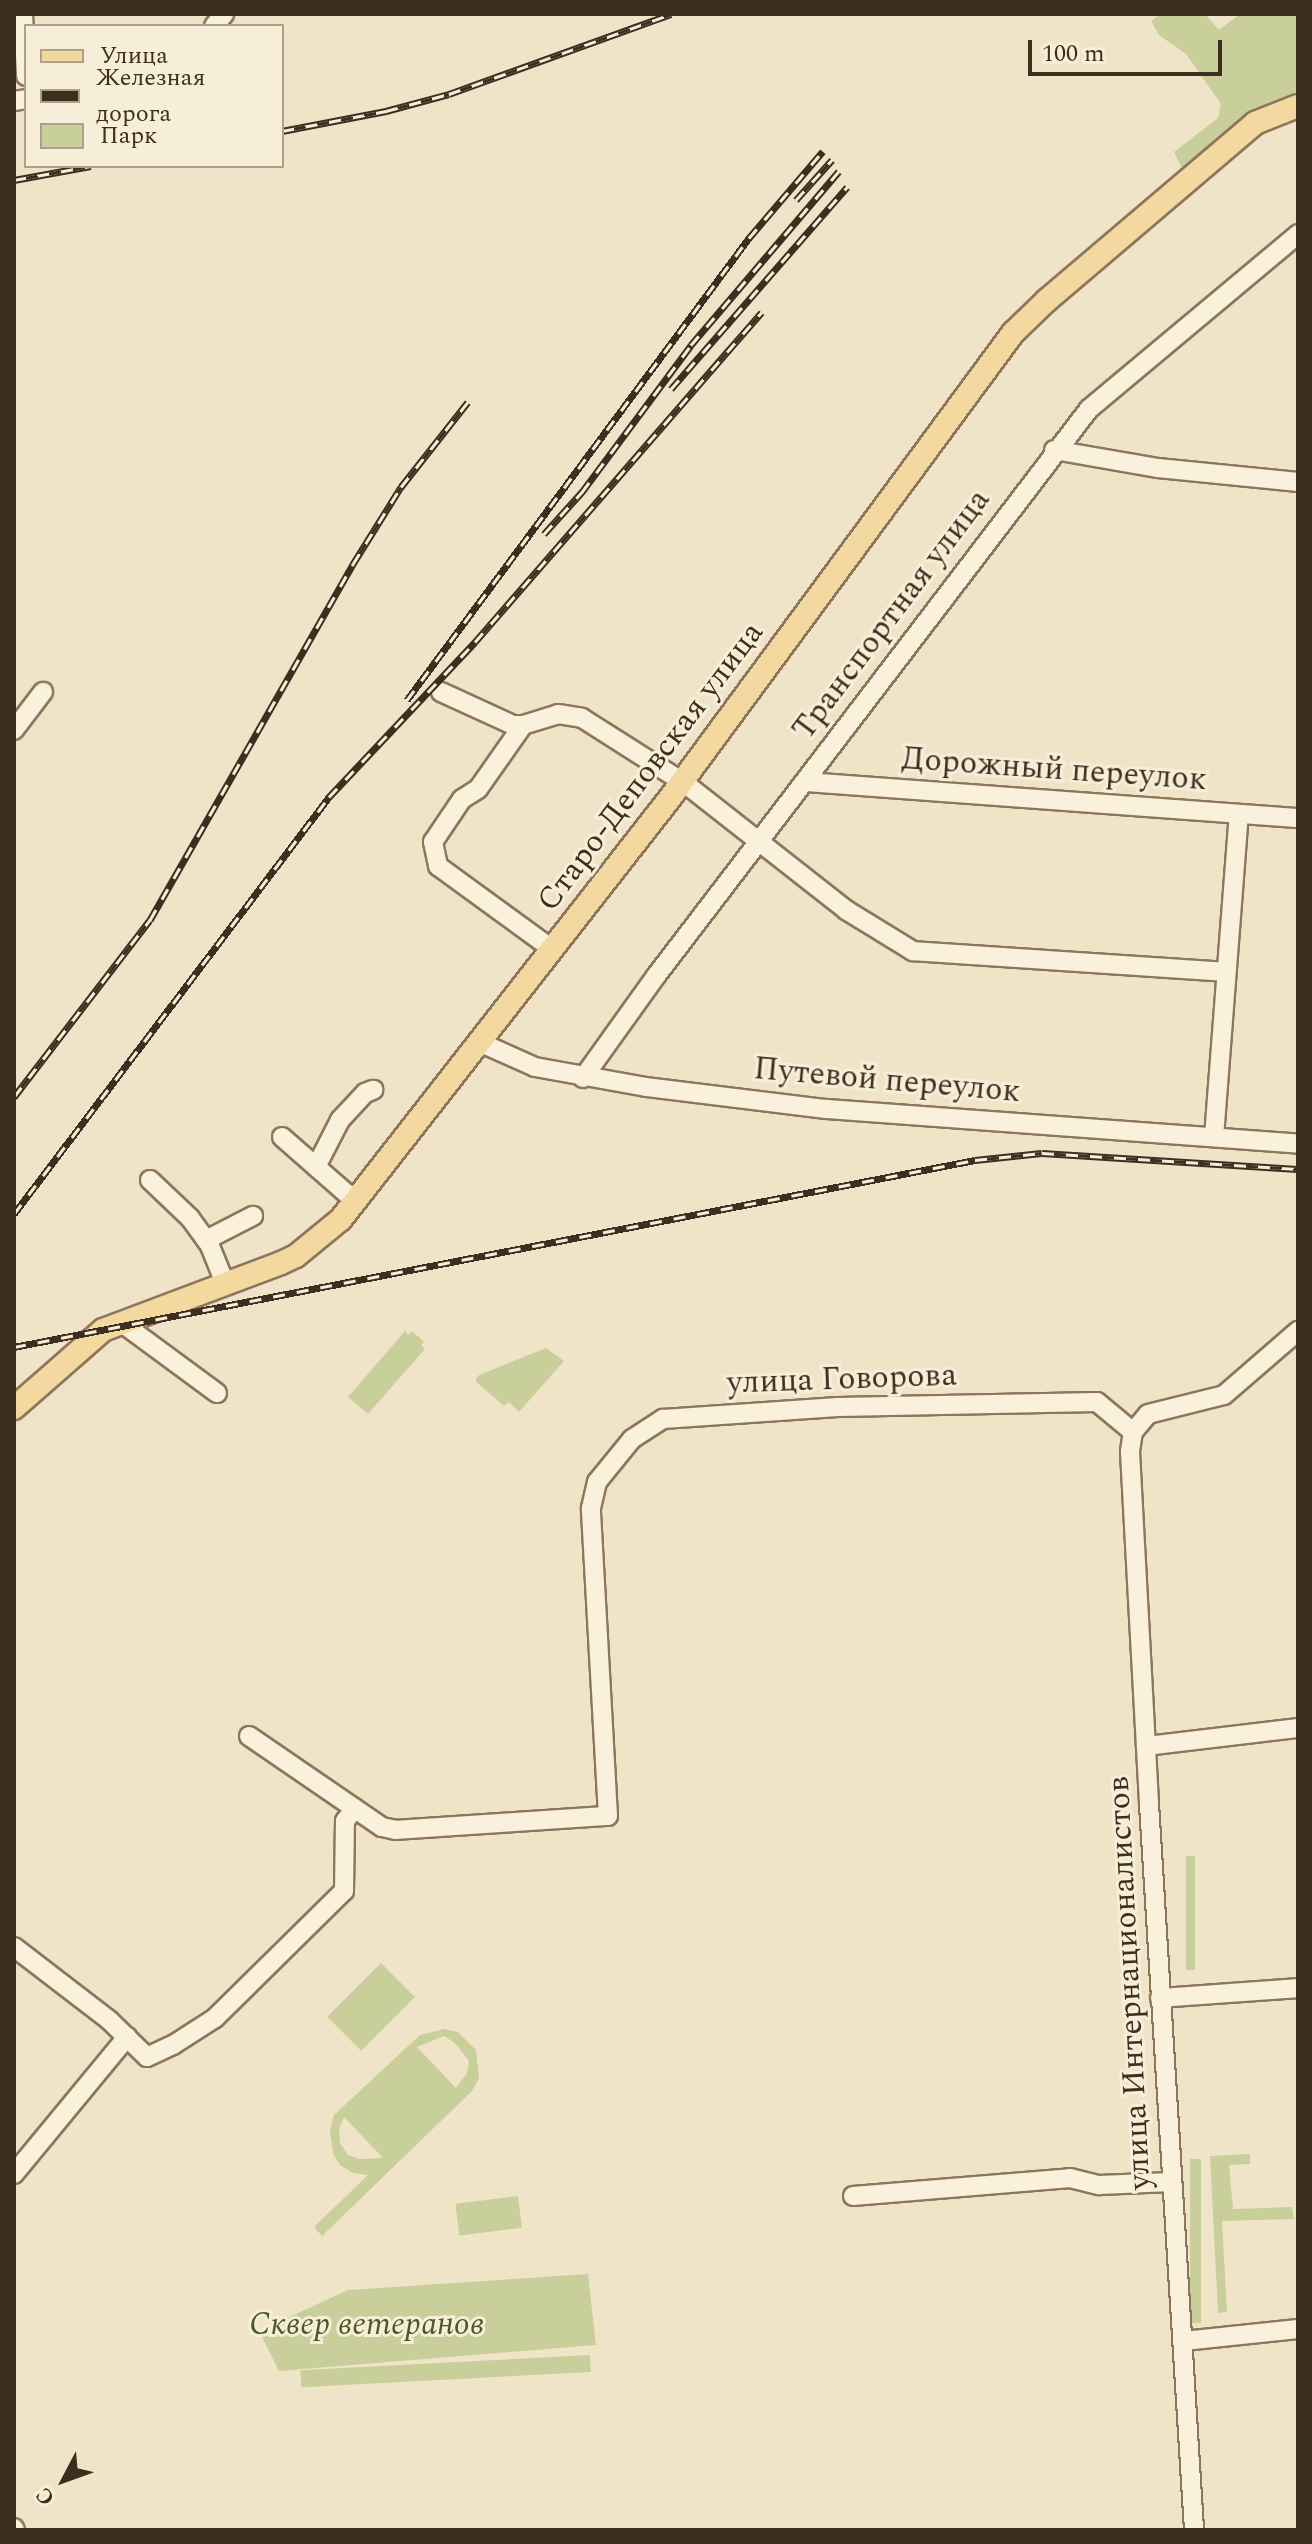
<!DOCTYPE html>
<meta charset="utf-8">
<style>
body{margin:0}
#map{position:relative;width:1312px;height:2544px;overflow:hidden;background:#f0e4c8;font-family:Spectral,serif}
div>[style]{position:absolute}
.green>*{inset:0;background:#c9cf9b;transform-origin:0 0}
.roads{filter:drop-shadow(2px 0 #8d765c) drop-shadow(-2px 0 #8d765c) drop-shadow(0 2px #8d765c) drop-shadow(0 -2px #8d765c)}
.minor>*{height:18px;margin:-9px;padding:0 9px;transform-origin:9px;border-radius:9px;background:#faf1dc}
.major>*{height:22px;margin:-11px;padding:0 11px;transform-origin:11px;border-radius:11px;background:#f3d9a0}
.rail>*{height:7px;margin-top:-3.5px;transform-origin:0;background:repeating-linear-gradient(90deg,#f7eed8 0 12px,#3d2e20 0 24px);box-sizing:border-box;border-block:2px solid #3d2e20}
span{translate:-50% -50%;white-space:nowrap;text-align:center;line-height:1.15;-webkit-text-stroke:6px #f7eed8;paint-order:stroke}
.street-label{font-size:32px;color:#3d2e20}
.park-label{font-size:32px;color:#4d5a26;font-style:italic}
.frame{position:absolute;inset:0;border:16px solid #3d2e20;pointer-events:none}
.legend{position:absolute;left:24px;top:24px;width:260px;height:144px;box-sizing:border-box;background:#f7eed8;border:2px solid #ada18e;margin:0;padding:10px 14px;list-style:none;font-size:24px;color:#3d2e20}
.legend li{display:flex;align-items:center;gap:16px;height:40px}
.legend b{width:40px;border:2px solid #ada18e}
.north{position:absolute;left:24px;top:2440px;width:80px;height:80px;-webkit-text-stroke:6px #f7eed8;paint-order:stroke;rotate:229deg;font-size:22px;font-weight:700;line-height:32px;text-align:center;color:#3d2e20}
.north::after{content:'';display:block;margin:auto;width:28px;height:36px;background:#3d2e20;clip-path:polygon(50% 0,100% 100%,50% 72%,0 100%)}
.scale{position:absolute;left:1028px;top:40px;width:194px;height:36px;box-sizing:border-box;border:4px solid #3d2e20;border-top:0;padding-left:10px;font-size:24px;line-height:28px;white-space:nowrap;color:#3d2e20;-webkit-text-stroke:6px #f7eed8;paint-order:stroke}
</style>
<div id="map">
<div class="green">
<div style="clip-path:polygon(1161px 14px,1205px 14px,1219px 30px,1240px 14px,1298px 14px,1298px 101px,1185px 174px,1174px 152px,1218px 118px,1221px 104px,1186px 54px,1159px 35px,1151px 21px)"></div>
<div style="clip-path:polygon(405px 1331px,408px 1335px,412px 1331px,424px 1342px,421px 1345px,425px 1349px,368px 1414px,348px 1397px)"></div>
<div style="clip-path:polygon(546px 1348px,564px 1361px,519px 1412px,509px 1402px,504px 1406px,475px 1381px,479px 1375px)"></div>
<div style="left:1186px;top:1856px;width:9px;height:114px"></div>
<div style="left:381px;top:1963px;width:48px;height:76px;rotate:45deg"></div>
<div style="clip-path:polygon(evenodd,445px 2029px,458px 2032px,476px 2050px,479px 2078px,472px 2091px,322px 2236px,314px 2227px,368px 2175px,353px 2173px,340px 2165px,333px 2154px,330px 2130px,334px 2115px,420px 2035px,445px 2029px,444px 2036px,455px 2043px,469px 2061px,467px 2073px,456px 2088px,417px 2047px,444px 2036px,445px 2029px,344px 2117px,382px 2157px,382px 2158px,360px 2159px,348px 2155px,340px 2143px,339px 2129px,344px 2117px)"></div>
<div style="clip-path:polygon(1250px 2154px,1250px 2164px,1229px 2165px,1233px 2209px,1292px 2207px,1294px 2219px,1222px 2221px,1227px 2312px,1218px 2313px,1210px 2156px)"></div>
<div style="left:1190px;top:2159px;width:11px;height:164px"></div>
<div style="left:518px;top:2196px;width:32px;height:63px;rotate:83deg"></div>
<div style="clip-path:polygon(588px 2274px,596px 2345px,279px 2371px,259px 2331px,348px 2290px)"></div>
<div style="left:590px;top:2355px;width:17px;height:290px;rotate:87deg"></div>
</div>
<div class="roads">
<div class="minor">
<div style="left:23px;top:14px;width:62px;rotate:87.2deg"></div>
<div style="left:214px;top:26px;width:16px;rotate:-50deg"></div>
<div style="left:14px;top:101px;width:12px;rotate:-9deg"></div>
<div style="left:1054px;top:450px;width:106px;rotate:9.8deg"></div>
<div style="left:1158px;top:468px;width:141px;rotate:5.7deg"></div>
<div style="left:441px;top:692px;width:79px;rotate:24.6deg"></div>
<div style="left:513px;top:725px;width:10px"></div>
<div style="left:523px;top:725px;width:37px;rotate:-17deg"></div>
<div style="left:558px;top:714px;width:24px;rotate:9deg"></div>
<div style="left:582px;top:718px;width:120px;rotate:32.4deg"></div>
<div style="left:683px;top:782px;width:207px;rotate:38.1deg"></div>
<div style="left:846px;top:910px;width:79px;rotate:31.5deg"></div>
<div style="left:913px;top:951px;width:314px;rotate:3.8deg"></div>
<div style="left:523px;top:725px;width:78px;rotate:125.1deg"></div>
<div style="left:478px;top:789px;width:19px;rotate:148deg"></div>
<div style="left:462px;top:799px;width:52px;rotate:124deg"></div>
<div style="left:433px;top:842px;width:25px;rotate:78deg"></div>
<div style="left:438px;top:866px;width:141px;rotate:36.1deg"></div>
<div style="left:14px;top:730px;width:48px;rotate:-52.7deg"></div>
<div style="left:805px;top:782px;width:494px;rotate:4.2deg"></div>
<div style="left:479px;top:1042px;width:61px;rotate:24.1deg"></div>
<div style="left:535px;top:1067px;width:113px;rotate:10.2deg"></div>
<div style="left:646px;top:1087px;width:181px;rotate:7deg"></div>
<div style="left:826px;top:1109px;width:473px;rotate:4.2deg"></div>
<div style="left:583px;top:1078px;width:125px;rotate:-54.4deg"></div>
<div style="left:656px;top:976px;width:713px;rotate:-52.63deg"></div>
<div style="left:1089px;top:409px;width:273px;rotate:-39.9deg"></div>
<div style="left:282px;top:1137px;width:97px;rotate:41.2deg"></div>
<div style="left:1214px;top:1137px;width:324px;rotate:-85.6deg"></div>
<div style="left:316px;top:1167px;width:53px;rotate:-62.9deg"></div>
<div style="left:340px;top:1120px;width:37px;rotate:-47deg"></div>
<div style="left:365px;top:1093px;width:9px;rotate:-21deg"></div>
<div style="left:150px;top:1180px;width:55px;rotate:43.5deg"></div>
<div style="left:190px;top:1218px;width:34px;rotate:54deg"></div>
<div style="left:210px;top:1246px;width:40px;rotate:68deg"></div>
<div style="left:206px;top:1240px;width:53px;rotate:-27.1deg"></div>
<div style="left:118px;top:1324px;width:8px;rotate:14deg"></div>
<div style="left:126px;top:1326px;width:113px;rotate:36.4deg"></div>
<div style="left:1133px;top:1432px;width:20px;rotate:99deg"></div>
<div style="left:1130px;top:1452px;width:353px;rotate:86.9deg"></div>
<div style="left:1149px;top:1804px;width:727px;rotate:86.45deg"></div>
<div style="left:1133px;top:1432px;width:23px;rotate:-50deg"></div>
<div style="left:1148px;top:1414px;width:78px;rotate:-14deg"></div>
<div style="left:1224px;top:1395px;width:98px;rotate:-40.9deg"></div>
<div style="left:249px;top:1736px;width:161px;rotate:34.4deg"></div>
<div style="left:382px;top:1827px;width:14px;rotate:12deg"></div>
<div style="left:396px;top:1830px;width:212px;rotate:-3.8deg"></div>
<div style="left:608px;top:1816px;width:308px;rotate:-93.2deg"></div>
<div style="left:591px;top:1508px;width:27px;rotate:-77deg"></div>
<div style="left:597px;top:1482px;width:55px;rotate:-50.9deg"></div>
<div style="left:632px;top:1439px;width:37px;rotate:-33deg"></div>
<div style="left:663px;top:1419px;width:175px;rotate:-3.9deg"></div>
<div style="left:838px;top:1407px;width:259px;rotate:-1.1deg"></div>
<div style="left:1097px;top:1402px;width:47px;rotate:39.8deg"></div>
<div style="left:1146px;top:1746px;width:153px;rotate:-6.8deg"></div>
<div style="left:14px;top:1947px;width:120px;rotate:37.5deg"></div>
<div style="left:109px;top:2020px;width:53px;rotate:44.2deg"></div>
<div style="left:147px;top:2057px;width:29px;rotate:-25deg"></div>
<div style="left:173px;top:2045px;width:50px;rotate:-32.7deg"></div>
<div style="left:215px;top:2018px;width:181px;rotate:-44.6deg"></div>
<div style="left:344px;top:1891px;width:70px;rotate:-89.2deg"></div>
<div style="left:345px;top:1821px;width:16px;rotate:-52deg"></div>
<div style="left:1160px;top:1998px;width:138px;rotate:-4.1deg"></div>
<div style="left:14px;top:2174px;width:178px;rotate:-50.5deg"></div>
<div style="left:853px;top:2196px;width:218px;rotate:-4.7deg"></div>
<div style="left:1070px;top:2178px;width:30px;rotate:14deg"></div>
<div style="left:1099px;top:2185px;width:73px;rotate:-2.4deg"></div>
<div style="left:1183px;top:2341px;width:116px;rotate:-6deg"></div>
<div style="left:14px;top:2528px;width:2px;rotate:63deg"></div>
</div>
<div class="major">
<div style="left:14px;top:1408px;width:118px;rotate:-41.2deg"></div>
<div style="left:103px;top:1330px;width:190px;rotate:-20.6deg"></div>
<div style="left:281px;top:1263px;width:17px;rotate:-25deg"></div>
<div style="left:296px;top:1256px;width:58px;rotate:-39.4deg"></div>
<div style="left:341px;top:1219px;width:534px;rotate:-51.99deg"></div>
<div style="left:670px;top:798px;width:578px;rotate:-53.59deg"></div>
<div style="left:1013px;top:333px;width:46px;rotate:-44.1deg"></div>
<div style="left:1046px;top:301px;width:275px;rotate:-40.4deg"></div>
<div style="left:1255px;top:123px;width:46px;rotate:-21.6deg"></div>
</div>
</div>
<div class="rail">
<div style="left:282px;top:131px;width:106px;rotate:-10.9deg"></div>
<div style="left:386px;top:111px;width:65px;rotate:-15.1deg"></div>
<div style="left:449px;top:94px;width:236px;rotate:-19.8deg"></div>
<div style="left:14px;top:180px;width:78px;rotate:-10.3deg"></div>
<div style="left:796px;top:200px;width:54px;rotate:-48deg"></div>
<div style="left:671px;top:389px;width:268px;rotate:-48.9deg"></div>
<div style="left:544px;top:534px;width:57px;rotate:-47.9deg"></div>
<div style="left:582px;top:492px;width:183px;rotate:-53.4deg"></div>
<div style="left:691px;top:345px;width:228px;rotate:-49.6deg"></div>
<div style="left:407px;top:700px;width:575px;rotate:-53.49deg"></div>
<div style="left:749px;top:238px;width:114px;rotate:-49.6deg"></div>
<div style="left:14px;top:1097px;width:223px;rotate:-52.5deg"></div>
<div style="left:150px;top:920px;width:410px;rotate:-60.3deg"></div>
<div style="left:353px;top:564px;width:91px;rotate:-58.1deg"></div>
<div style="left:401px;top:487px;width:108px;rotate:-51.8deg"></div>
<div style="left:14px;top:1214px;width:523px;rotate:-52.93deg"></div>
<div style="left:329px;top:797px;width:213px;rotate:-46.7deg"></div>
<div style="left:475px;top:642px;width:437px;rotate:-49deg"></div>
<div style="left:14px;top:1347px;width:979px;rotate:-11.01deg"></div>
<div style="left:975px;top:1160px;width:67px;rotate:-6deg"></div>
<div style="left:1042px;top:1153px;width:256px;rotate:3.6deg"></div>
</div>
<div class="street-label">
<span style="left:892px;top:615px;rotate:-53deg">Транспортная улица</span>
<span style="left:651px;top:767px;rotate:-53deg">Старо-Деповская улица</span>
<span style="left:1054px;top:770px;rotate:4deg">Дорожный переулок</span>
<span style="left:887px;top:1081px;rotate:5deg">Путевой переулок</span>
<span style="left:842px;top:1380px;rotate:-2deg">улица Говорова</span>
<span style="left:1130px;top:1983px;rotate:-93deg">улица Интернационалистов</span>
</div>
<div class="park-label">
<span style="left:367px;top:2325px">Сквер ветеранов</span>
</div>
<div class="frame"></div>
<ul class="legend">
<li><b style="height:10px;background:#f3d9a0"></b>Улица</li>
<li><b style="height:10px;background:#3d2e20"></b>Железная дорога</li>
<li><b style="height:22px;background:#c9cf9b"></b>Парк</li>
</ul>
<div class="north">С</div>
<div class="scale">100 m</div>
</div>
